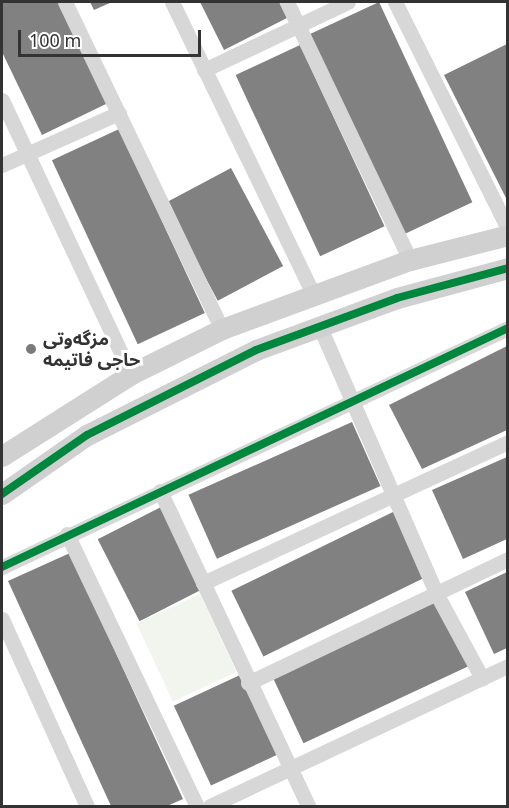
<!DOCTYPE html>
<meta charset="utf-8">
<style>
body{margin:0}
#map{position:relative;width:509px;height:808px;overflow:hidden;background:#fff;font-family:"Noto Sans","Noto Sans Arabic",sans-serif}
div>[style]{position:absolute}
.green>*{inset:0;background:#f1f5ed;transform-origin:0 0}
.building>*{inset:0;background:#818181;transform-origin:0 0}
.street>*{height:15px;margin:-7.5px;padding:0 7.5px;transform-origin:7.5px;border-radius:7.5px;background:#d7d7d7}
.secondary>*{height:21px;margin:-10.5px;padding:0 10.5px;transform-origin:10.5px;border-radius:10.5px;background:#d0d0d0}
.cycleway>*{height:8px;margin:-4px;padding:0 4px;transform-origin:4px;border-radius:4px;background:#00873e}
.dots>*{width:16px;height:16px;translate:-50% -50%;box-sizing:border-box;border:3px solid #fff;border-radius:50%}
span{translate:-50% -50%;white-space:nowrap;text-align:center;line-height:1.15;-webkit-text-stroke:6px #fff;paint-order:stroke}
.poi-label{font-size:18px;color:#333;font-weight:700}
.left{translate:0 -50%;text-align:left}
.frame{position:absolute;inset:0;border:3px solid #333;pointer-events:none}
.scale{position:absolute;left:18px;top:30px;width:183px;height:27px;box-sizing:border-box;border:3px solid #333;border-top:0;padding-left:8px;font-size:18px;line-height:21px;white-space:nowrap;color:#333;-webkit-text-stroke:4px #fff;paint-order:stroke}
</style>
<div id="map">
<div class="green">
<div style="left:200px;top:594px;width:86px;height:70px;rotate:65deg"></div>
</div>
<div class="building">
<div style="clip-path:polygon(2px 2px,59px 2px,108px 103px,42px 135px,2px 52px)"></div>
<div style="clip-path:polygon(90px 2px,112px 2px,94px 10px)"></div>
<div style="clip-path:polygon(200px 2px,279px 2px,287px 18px,224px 50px)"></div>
<div style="left:379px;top:2px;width:221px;height:76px;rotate:65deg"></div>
<div style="clip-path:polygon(507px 44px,507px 200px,444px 75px)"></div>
<div style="left:300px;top:45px;width:200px;height:71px;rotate:65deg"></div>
<div style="left:119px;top:129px;width:203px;height:74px;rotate:65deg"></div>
<div style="left:231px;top:168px;width:111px;height:74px;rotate:62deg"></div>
<div style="clip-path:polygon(507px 346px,507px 430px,422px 469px,389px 405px)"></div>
<div style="left:352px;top:422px;width:70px;height:179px;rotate:66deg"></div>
<div style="clip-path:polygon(507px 457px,507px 539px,463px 559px,432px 490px)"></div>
<div style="left:161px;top:507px;width:92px;height:71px;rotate:63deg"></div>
<div style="left:395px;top:511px;width:73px;height:182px;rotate:64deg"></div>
<div style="clip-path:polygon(70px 553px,183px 799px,167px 806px,111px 806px,8px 581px)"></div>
<div style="clip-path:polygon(507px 572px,507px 648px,494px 654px,465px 592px)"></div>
<div style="left:438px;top:601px;width:72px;height:182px;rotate:65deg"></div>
<div style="left:240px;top:675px;width:88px;height:73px;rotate:65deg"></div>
</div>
<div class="street">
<div style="left:65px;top:2px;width:363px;rotate:64.4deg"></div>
<div style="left:172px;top:2px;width:322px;rotate:64.2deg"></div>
<div style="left:287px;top:2px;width:286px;rotate:64.5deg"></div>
<div style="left:395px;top:2px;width:254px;rotate:63.5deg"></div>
<div style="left:204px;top:70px;width:159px;rotate:-25.3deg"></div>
<div style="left:2px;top:100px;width:303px;rotate:64.8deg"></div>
<div style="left:2px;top:165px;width:128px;rotate:-24deg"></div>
<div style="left:319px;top:325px;width:292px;rotate:66.4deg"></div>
<div style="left:436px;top:593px;width:97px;rotate:61.6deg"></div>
<div style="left:160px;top:491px;width:348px;rotate:64.8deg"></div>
<div style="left:67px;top:534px;width:301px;rotate:64.5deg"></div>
<div style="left:2px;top:567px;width:560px;rotate:-25.28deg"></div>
<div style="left:203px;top:583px;width:336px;rotate:-24.8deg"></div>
<div style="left:2px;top:619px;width:205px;rotate:65.6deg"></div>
<div style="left:248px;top:683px;width:288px;rotate:-25.5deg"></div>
<div style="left:210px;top:806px;width:329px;rotate:-25.2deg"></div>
</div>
<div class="secondary">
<div style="left:2px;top:456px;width:153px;rotate:-32.4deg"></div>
<div style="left:131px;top:374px;width:102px;rotate:-26.3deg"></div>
<div style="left:222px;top:329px;width:200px;rotate:-20.2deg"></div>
<div style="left:410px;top:260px;width:101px;rotate:-14.3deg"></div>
<div style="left:2px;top:494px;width:103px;rotate:-34.8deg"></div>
<div style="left:87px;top:435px;width:189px;rotate:-26.7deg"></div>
<div style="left:256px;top:350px;width:150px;rotate:-20.2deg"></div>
<div style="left:397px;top:298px;width:115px;rotate:-15.1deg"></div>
</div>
<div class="cycleway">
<div style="left:2px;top:494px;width:103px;rotate:-34.8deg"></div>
<div style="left:87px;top:435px;width:189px;rotate:-26.7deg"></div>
<div style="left:256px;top:350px;width:150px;rotate:-20.2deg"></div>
<div style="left:397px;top:298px;width:115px;rotate:-15.1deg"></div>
<div style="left:2px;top:567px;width:560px;rotate:-25.28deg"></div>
</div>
<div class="dots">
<div style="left:31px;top:349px;background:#7a7a7a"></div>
</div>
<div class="poi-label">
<span class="left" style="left:43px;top:349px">مزگەوتی<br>حاجی فاتیمە</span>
</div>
<div class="frame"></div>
<div class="scale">100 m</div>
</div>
